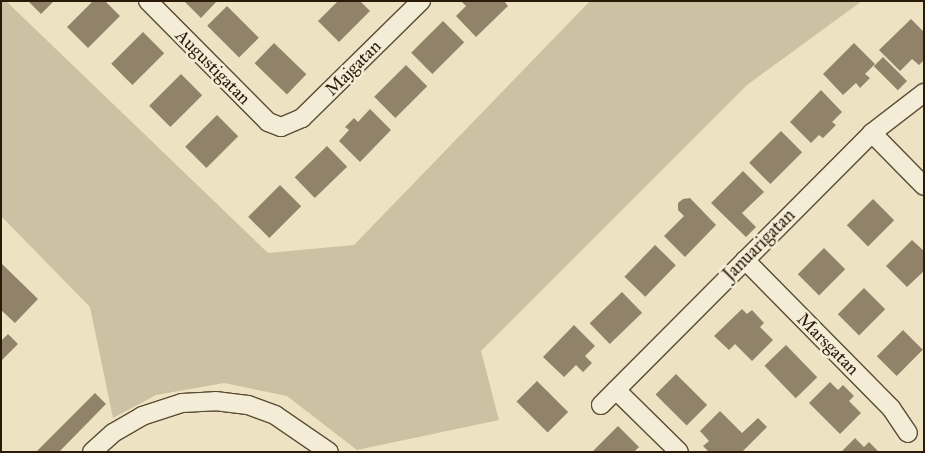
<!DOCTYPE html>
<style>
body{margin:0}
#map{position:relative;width:925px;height:453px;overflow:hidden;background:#ede3c2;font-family:"IM FELL Great Primer",serif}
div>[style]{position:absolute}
.green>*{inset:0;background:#ccc1a2}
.building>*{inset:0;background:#908369;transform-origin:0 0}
.roads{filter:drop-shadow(1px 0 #5c4c36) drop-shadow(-1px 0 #5c4c36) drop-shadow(0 1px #5c4c36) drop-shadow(0 -1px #5c4c36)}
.minor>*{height:18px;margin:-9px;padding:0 9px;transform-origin:9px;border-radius:9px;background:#f3edd7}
span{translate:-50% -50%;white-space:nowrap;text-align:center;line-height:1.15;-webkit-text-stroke:5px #f3edd7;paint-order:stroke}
.street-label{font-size:18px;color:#2c1a08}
.frame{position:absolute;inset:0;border:2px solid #2c1a08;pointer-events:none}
</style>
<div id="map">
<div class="green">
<div style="clip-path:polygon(1px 1px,6px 1px,268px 253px,354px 245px,590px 1px,862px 1px,747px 85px,481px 351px,499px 420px,357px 450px,287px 396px,224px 383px,156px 395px,113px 418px,90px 307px,1px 216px)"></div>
</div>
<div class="building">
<div style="clip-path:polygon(28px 1px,54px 1px,41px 14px)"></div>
<div style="clip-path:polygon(93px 1px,105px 1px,120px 16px,88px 48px,67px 27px)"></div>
<div style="clip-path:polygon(184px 1px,217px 1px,201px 18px)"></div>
<div style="clip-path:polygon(338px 1px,360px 1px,370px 11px,339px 42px,318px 21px)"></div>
<div style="clip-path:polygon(461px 1px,504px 1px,508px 6px,476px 37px,456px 16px,466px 6px)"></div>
<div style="left:227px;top:6px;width:45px;height:28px;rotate:45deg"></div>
<div style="clip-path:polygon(911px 19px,924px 32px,924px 60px,919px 65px,912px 59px,900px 71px,879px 50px)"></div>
<div style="left:443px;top:21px;width:30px;height:45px;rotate:45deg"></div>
<div style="left:143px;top:32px;width:30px;height:45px;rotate:45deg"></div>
<div style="left:274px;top:43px;width:45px;height:28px;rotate:44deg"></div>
<div style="clip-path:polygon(854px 43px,875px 64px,865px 74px,870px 78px,860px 88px,856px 83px,843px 95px,823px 74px)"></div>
<div style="left:883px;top:57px;width:34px;height:13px;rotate:45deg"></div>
<div style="left:406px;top:65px;width:30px;height:45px;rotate:45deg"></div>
<div style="left:181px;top:74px;width:30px;height:45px;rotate:45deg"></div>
<div style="clip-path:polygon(821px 90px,842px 112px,832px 122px,836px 125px,823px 138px,819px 135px,811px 143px,790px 122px)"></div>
<div style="clip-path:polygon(370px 109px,391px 130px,360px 162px,339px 141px,349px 130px,345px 127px,354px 118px,358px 122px)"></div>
<div style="left:217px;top:115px;width:30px;height:45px;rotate:45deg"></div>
<div style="left:781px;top:131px;width:30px;height:45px;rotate:45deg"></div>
<div style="left:327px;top:146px;width:29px;height:45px;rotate:46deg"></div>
<div style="clip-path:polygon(743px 171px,764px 192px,742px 213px,756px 227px,746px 237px,711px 203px)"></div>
<div style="left:280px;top:185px;width:30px;height:45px;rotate:45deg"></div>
<div style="clip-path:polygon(690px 198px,716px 225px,685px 257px,664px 236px,684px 216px,678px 210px,678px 203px,683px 199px)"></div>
<div style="left:873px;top:199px;width:30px;height:37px;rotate:45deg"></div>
<div style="clip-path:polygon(912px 240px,924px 251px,924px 271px,907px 287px,886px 266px)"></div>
<div style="left:655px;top:245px;width:29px;height:44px;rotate:44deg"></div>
<div style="left:824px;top:248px;width:30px;height:37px;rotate:45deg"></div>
<div style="clip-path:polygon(1px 263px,38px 299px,15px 323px,1px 310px)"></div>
<div style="left:864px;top:288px;width:30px;height:37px;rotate:45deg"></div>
<div style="left:622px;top:292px;width:29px;height:45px;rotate:46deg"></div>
<div style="clip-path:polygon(742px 309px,747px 314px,752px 310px,764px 323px,760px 327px,773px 340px,752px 361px,735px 344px,729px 350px,714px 336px)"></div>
<div style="clip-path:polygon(574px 325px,595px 346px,585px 356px,592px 363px,583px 372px,576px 365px,564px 377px,543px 357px)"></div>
<div style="left:903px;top:330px;width:28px;height:37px;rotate:45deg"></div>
<div style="clip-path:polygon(8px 334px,18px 344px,1px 361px,1px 341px)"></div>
<div style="left:786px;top:345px;width:45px;height:30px;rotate:46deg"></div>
<div style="left:676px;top:374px;width:44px;height:29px;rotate:45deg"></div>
<div style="left:537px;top:381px;width:44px;height:29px;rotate:45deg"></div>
<div style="clip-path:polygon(830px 382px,838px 390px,843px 385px,854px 396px,849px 401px,861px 413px,840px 434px,809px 403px)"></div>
<div style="clip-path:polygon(95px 393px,106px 404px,59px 452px,36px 452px)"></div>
<div style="clip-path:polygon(720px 411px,742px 433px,758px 418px,767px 427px,742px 452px,709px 452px,703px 446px,709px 441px,700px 431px)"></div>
<div style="clip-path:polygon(618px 426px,639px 447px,634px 452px,592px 452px)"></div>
<div style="clip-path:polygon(855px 438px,864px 447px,869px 442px,879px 452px,841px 452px)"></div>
</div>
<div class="roads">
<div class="minor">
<div style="left:148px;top:1px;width:170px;rotate:45.2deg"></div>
<div style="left:268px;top:122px;width:14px;rotate:21deg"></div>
<div style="left:281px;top:127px;width:23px;rotate:-23deg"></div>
<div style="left:302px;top:118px;width:167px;rotate:-44.5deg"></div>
<div style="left:872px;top:133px;width:74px;rotate:45.5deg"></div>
<div style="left:745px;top:260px;width:208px;rotate:45.4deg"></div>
<div style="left:891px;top:408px;width:30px;rotate:56deg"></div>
<div style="left:616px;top:390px;width:88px;rotate:44.5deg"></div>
<div style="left:601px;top:405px;width:384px;rotate:-45.1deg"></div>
<div style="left:872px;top:133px;width:66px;rotate:-37.6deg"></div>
<div style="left:92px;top:452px;width:28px;rotate:-42deg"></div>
<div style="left:113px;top:433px;width:34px;rotate:-30deg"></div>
<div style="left:142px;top:416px;width:42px;rotate:-18deg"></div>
<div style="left:182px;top:403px;width:33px;rotate:-3deg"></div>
<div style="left:215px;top:401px;width:33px;rotate:7deg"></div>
<div style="left:248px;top:405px;width:29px;rotate:20deg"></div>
<div style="left:275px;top:415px;width:65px;rotate:34.4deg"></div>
</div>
</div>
<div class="street-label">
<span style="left:213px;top:67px;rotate:45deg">Augustigatan</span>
<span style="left:353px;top:68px;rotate:-45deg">Majgatan</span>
<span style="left:759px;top:245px;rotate:-45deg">Januarigatan</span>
<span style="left:828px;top:344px;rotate:45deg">Marsgatan</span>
</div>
<div class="frame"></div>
</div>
